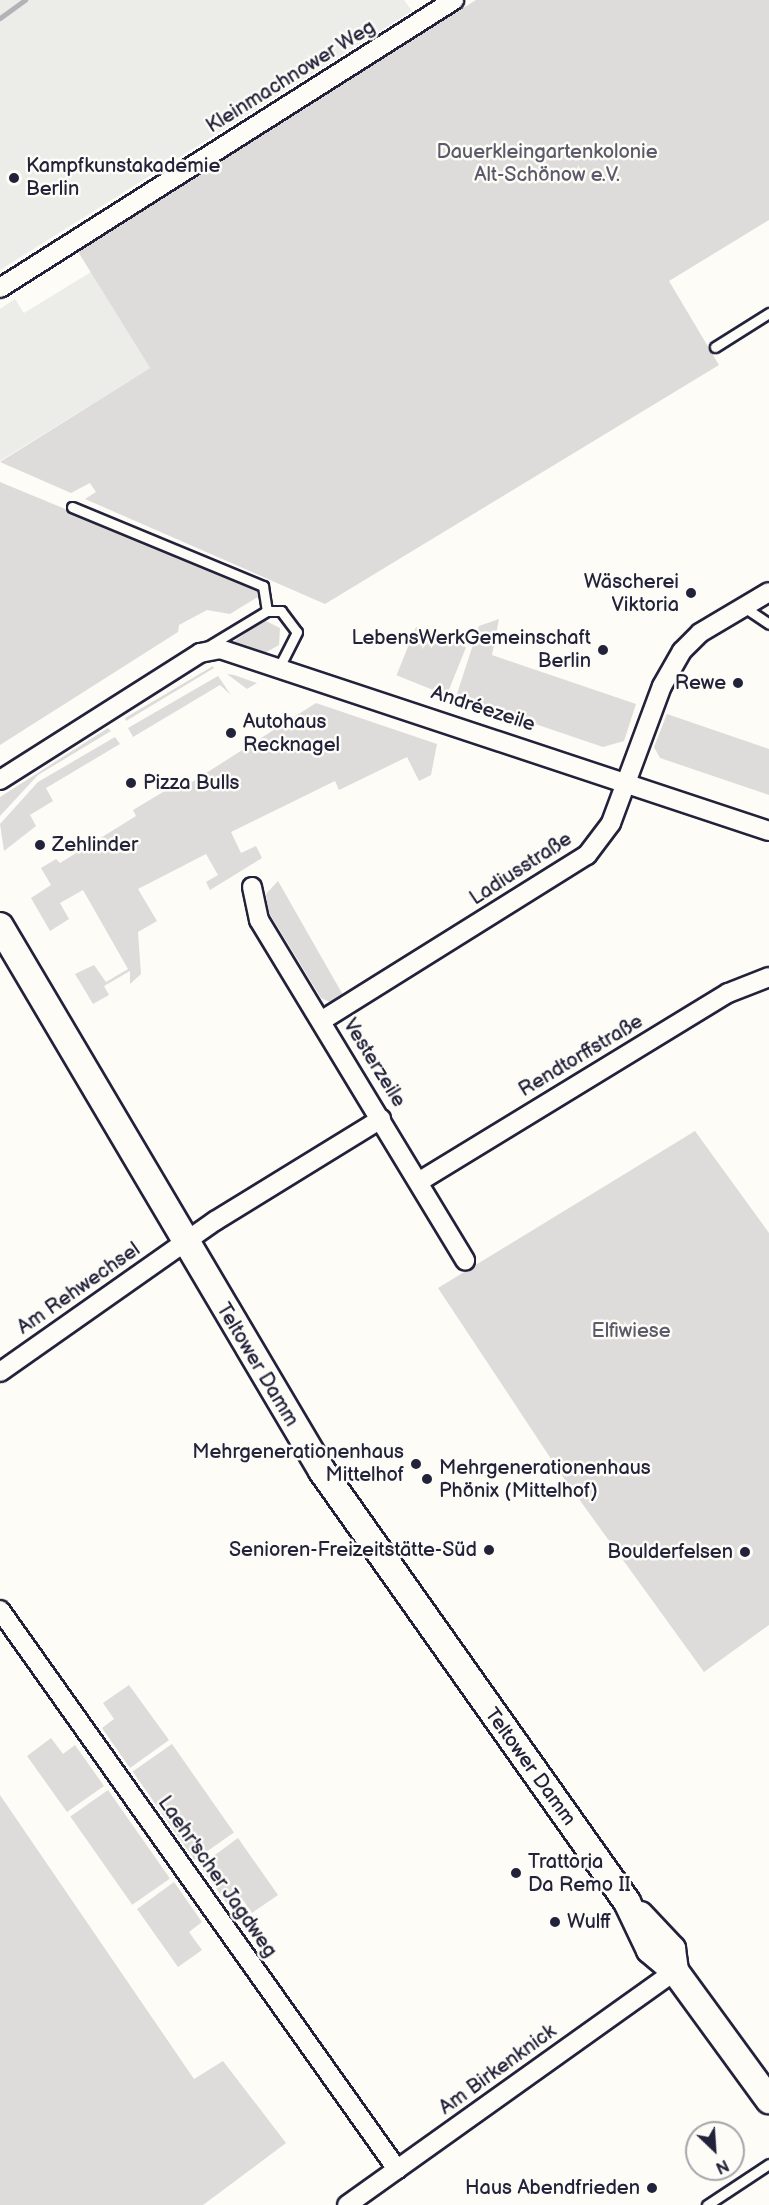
<!DOCTYPE html>
<meta charset="utf-8">
<style>
body{margin:0}
#map{position:relative;width:769px;height:2205px;overflow:hidden;background:#fdfcf7;font-family:"Balsamiq Sans",sans-serif}
div>[style]{position:absolute}
.built>*{inset:0;background:#ecece9}
.green>*{inset:0;background:#dddcdb;transform-origin:0 0}
.stream>*{height:5px;margin:-2.5px;padding:0 2.5px;transform-origin:2.5px;border-radius:2.5px;background:#b2b2b7}
.roads{filter:drop-shadow(2px 0 #22223b) drop-shadow(-2px 0 #22223b) drop-shadow(0 2px #22223b) drop-shadow(0 -2px #22223b)}
.service>*{height:9px;margin:-4.5px;padding:0 4.5px;transform-origin:4.5px;border-radius:4.5px;background:#fdfcf7}
.minor>*{height:18px;margin:-9px;padding:0 9px;transform-origin:9px;border-radius:9px;background:#fdfcf7}
.secondary>*{height:26px;margin:-13px;padding:0 13px;transform-origin:13px;border-radius:13px;background:#fdfcf7}
.dots>*{width:16px;height:16px;translate:-50% -50%;box-sizing:border-box;border:3px solid #fdfcf7;border-radius:50%}
span{translate:-50% -50%;white-space:nowrap;text-align:center;line-height:1.15;-webkit-text-stroke:5px #fdfcf7;paint-order:stroke}
.street-label{font-size:20px;color:#22223b}
.park-label{font-size:20px;color:#5a5a6b}
.poi-label{font-size:20px;color:#22223b}
.left{translate:0 -50%;text-align:left}
.right{translate:-100% -50%;text-align:right}
.north{position:absolute;left:685px;top:2121px;width:60px;height:60px;box-sizing:border-box;background:#fdfcf7;border:2px solid #a5a5ac;border-radius:50%;rotate:155deg;font-size:16px;font-weight:700;line-height:24px;text-align:center;color:#22223b}
.north::after{content:'';display:block;margin:auto;width:21px;height:27px;background:#22223b;clip-path:polygon(50% 0,100% 100%,50% 72%,0 100%)}
</style>
<div id="map">
<div class="built">
<div style="clip-path:polygon(0 0,404px 0,412px 11px,0 270px)"></div>
<div style="clip-path:polygon(91px 272px,150px 368px,0 461px,0 309px,15px 299px,24px 313px)"></div>
</div>
<div class="green">
<div style="clip-path:polygon(476px 0,769px 0,769px 220px,669px 281px,719px 365px,325px 604px,85px 499px,96px 492px,90px 483px,71px 493px,0 462px,150px 368px,77px 250px)"></div>
<div style="clip-path:polygon(0 482px,261px 590px,261px 595px,230px 614px,207px 610px,179px 625px,178px 632px,0 745px)"></div>
<div style="clip-path:polygon(499px 619px,492px 655px,636px 704px,624px 741px,603px 747px,456px 697px,479px 626px)"></div>
<div style="clip-path:polygon(264px 620px,280px 628px,279px 645px,265px 653px,233px 642px)"></div>
<div style="left:416px;top:627px;width:54px;height:52px;rotate:22deg"></div>
<div style="clip-path:polygon(213px 666px,214px 668px,126px 721px,125px 718px)"></div>
<div style="clip-path:polygon(227px 674px,234px 675px,257px 683px,247px 689px)"></div>
<div style="clip-path:polygon(218px 676px,231px 695px,220px 685px,133px 737px,128px 728px)"></div>
<div style="clip-path:polygon(316px 703px,437px 744px,431px 775px,419px 781px,407px 757px,339px 790px,335px 781px,231px 832px,241px 853px,256px 846px,262px 858px,210px 890px,206px 882px,218px 875px,206px 854px,138px 889px,157px 921px,138px 932px,141px 974px,130px 984px,130px 971px,104px 986px,109px 995px,93px 1004px,75px 974px,94px 965px,106px 982px,128px 969px,83px 890px,60px 903px,69px 919px,50px 931px,31px 898px,51px 885px,41px 868px,56px 859px,60px 863px,136px 816px,133px 810px,188px 777px,192px 782px)"></div>
<div style="clip-path:polygon(667px 714px,769px 749px,769px 795px,660px 758px,654px 747px)"></div>
<div style="clip-path:polygon(108px 728px,111px 731px,38px 775px,0 816px,0 797px)"></div>
<div style="clip-path:polygon(115px 737px,120px 744px,46px 788px,53px 801px,30px 815px,36px 826px,4px 851px,0 824px,38px 782px)"></div>
<div style="clip-path:polygon(278px 881px,343px 995px,330px 1002px,321px 998px,268px 911px,266px 894px)"></div>
<div style="clip-path:polygon(695px 1131px,769px 1233px,769px 1625px,704px 1672px,563px 1477px,438px 1288px)"></div>
<div style="clip-path:polygon(129px 1685px,169px 1740px,130px 1768px,102px 1728px,114px 1719px,103px 1703px)"></div>
<div style="clip-path:polygon(51px 1738px,63px 1754px,75px 1745px,104px 1786px,67px 1812px,27px 1756px)"></div>
<div style="left:172px;top:1744px;width:108px;height:48px;rotate:55deg"></div>
<div style="left:108px;top:1790px;width:108px;height:46px;rotate:55deg"></div>
<div style="clip-path:polygon(0 1795px,194px 2079px,223px 2061px,286px 2143px,203px 2205px,0 2205px)"></div>
<div style="clip-path:polygon(238px 1838px,278px 1895px,252px 1913px,240px 1896px,228px 1905px,200px 1866px)"></div>
<div style="clip-path:polygon(174px 1882px,202px 1922px,189px 1932px,202px 1950px,178px 1967px,137px 1909px)"></div>
</div>
<div class="stream">
<div style="left:0;top:18px;width:31px;rotate:-36deg"></div>
</div>
<div class="roads">
<div class="service">
<div style="left:715px;top:347px;width:64px;rotate:-32.2deg"></div>
<div style="left:72px;top:507px;width:207px;rotate:22.5deg"></div>
<div style="left:263px;top:586px;width:25px;rotate:81deg"></div>
<div style="left:744px;top:607px;width:30px;rotate:34deg"></div>
<div style="left:207px;top:647px;width:70px;rotate:-31deg"></div>
<div style="left:267px;top:611px;width:14px"></div>
<div style="left:281px;top:611px;width:26px;rotate:53deg"></div>
<div style="left:297px;top:632px;width:38px;rotate:117deg"></div>
<div style="left:707px;top:2205px;width:74px;rotate:-33.5deg"></div>
</div>
<div class="minor">
<div style="left:0;top:288px;width:538px;rotate:-32.39deg"></div>
<div style="left:0;top:780px;width:237px;rotate:-32.4deg"></div>
<div style="left:200px;top:653px;width:20px;rotate:-11deg"></div>
<div style="left:220px;top:649px;width:578px;rotate:18.34deg"></div>
<div style="left:252px;top:887px;width:34px;rotate:78deg"></div>
<div style="left:259px;top:920px;width:398px;rotate:58.8deg"></div>
<div style="left:321px;top:1021px;width:314px;rotate:-32deg"></div>
<div style="left:587px;top:855px;width:40px;rotate:-53deg"></div>
<div style="left:611px;top:823px;width:146px;rotate:-69.6deg"></div>
<div style="left:662px;top:686px;width:40px;rotate:-60.3deg"></div>
<div style="left:682px;top:651px;width:25px;rotate:-45deg"></div>
<div style="left:700px;top:633px;width:80px;rotate:-30.7deg"></div>
<div style="left:420px;top:1181px;width:361px;rotate:-31.4deg"></div>
<div style="left:728px;top:993px;width:44px;rotate:-21.3deg"></div>
<div style="left:0;top:1372px;width:263px;rotate:-35.1deg"></div>
<div style="left:215px;top:1221px;width:195px;rotate:-31.6deg"></div>
<div style="left:0;top:1610px;width:686px;rotate:54.62deg"></div>
<div style="left:347px;top:2205px;width:403px;rotate:-35.5deg"></div>
</div>
<div class="secondary">
<div style="left:0;top:926px;width:633px;rotate:59.42deg"></div>
<div style="left:322px;top:1471px;width:528px;rotate:54.71deg"></div>
<div style="left:627px;top:1902px;width:53px;rotate:64.4deg"></div>
<div style="left:650px;top:1950px;width:33px;rotate:40deg"></div>
<div style="left:675px;top:1971px;width:160px;rotate:53.9deg"></div>
<div style="left:640px;top:1915px;width:47px;rotate:46.7deg"></div>
<div style="left:672px;top:1949px;width:22px;rotate:82deg"></div>
</div>
</div>
<div class="dots">
<div style="left:14px;top:178px;background:#22223b"></div>
<div style="left:691px;top:593px;background:#22223b"></div>
<div style="left:603px;top:650px;background:#22223b"></div>
<div style="left:738px;top:683px;background:#22223b"></div>
<div style="left:231px;top:733px;background:#22223b"></div>
<div style="left:131px;top:783px;background:#22223b"></div>
<div style="left:40px;top:845px;background:#22223b"></div>
<div style="left:416px;top:1464px;background:#22223b"></div>
<div style="left:427px;top:1479px;background:#22223b"></div>
<div style="left:489px;top:1550px;background:#22223b"></div>
<div style="left:745px;top:1552px;background:#22223b"></div>
<div style="left:516px;top:1873px;background:#22223b"></div>
<div style="left:555px;top:1922px;background:#22223b"></div>
<div style="left:652px;top:2188px;background:#22223b"></div>
</div>
<div class="street-label">
<span style="left:291px;top:77px;rotate:-32deg">Kleinmachnower Weg</span>
<span style="left:483px;top:709px;rotate:18deg">Andréezeile</span>
<span style="left:521px;top:869px;rotate:-33deg">Ladiusstraße</span>
<span style="left:581px;top:1056px;rotate:-31deg">Rendtorffstraße</span>
<span style="left:374px;top:1063px;rotate:58deg">Vesterzeile</span>
<span style="left:79px;top:1289px;rotate:-35deg">Am Rehwechsel</span>
<span style="left:257px;top:1365px;rotate:59deg">Teltower Damm</span>
<span style="left:530px;top:1767px;rotate:54deg">Teltower Damm</span>
<span style="left:217px;top:1877px;rotate:55deg">Laehr'scher Jagdweg</span>
<span style="left:498px;top:2070px;rotate:-36deg">Am Birkenknick</span>
</div>
<div class="park-label">
<span style="left:547px;top:164px">Dauerkleingartenkolonie<br>Alt-Schönow e.V.</span>
<span style="left:631px;top:1331px">Elfiwiese</span>
</div>
<div class="poi-label">
<span class="left" style="left:26px;top:178px">Kampfkunstakademie<br>Berlin</span>
<span class="right" style="left:679px;top:594px">Wäscherei<br>Viktoria</span>
<span class="right" style="left:591px;top:650px">LebensWerkGemeinschaft<br>Berlin</span>
<span class="right" style="left:726px;top:683px">Rewe</span>
<span class="left" style="left:243px;top:734px">Autohaus<br>Recknagel</span>
<span class="left" style="left:143px;top:783px">Pizza Bulls</span>
<span class="left" style="left:52px;top:845px">Zehlinder</span>
<span class="right" style="left:404px;top:1464px">Mehrgenerationenhaus<br>Mittelhof</span>
<span class="left" style="left:439px;top:1480px">Mehrgenerationenhaus<br>Phönix (Mittelhof)</span>
<span class="right" style="left:477px;top:1550px">Senioren-Freizeitstätte-Süd</span>
<span class="right" style="left:733px;top:1552px">Boulderfelsen</span>
<span class="left" style="left:528px;top:1874px">Trattoria<br>Da Remo II</span>
<span class="left" style="left:567px;top:1922px">Wulff</span>
<span class="right" style="left:640px;top:2188px">Haus Abendfrieden</span>
</div>
<div class="north">N</div>
</div>
